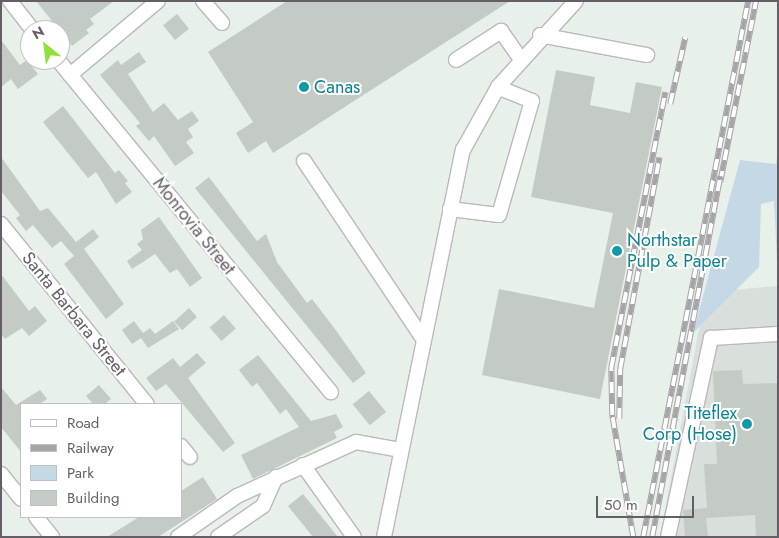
<!DOCTYPE html>
<style>
body{margin:0}
#map{position:relative;width:779px;height:538px;overflow:hidden;background:#e7f0e9;font-family:Jost,sans-serif}
div>[style]{position:absolute}
.industrial>*{inset:0;background:#d9dfda}
.green>*{inset:0;background:#c5d8e6}
.building>*{inset:0;background:#c3cbc4;transform-origin:0 0}
.roads{filter:drop-shadow(1px 0 #bdb7bc) drop-shadow(-1px 0 #bdb7bc) drop-shadow(0 1px #bdb7bc) drop-shadow(0 -1px #bdb7bc)}
.minor>*{height:14px;margin:-7px;padding:0 7px;transform-origin:7px;border-radius:7px;background:#fff}
.rail>*{height:5.5px;margin-top:-2.75px;transform-origin:0;background:repeating-linear-gradient(90deg,#fff 0 11px,#a7a4a7 0 22px);box-sizing:border-box;border-block:1px solid #a7a4a7}
.dots>*{width:14px;height:14px;translate:-50% -50%;box-sizing:border-box;border:2px solid #fff;border-radius:50%}
span{translate:-50% -50%;white-space:nowrap;text-align:center;line-height:1.15;-webkit-text-stroke:4px #fff;paint-order:stroke}
.culture-label{font-size:18px;color:#0d838f}
.left{translate:0 -50%;text-align:left}
.right{translate:-100% -50%;text-align:right}
.street-label{font-size:18px;color:#665e66}
.frame{position:absolute;inset:0;border:2px solid #665e66;pointer-events:none}
.legend{position:absolute;left:20px;top:403px;width:162px;height:115px;box-sizing:border-box;background:#fff;border:1px solid #c2bfc2;margin:0;padding:6px 9px;list-style:none;font-size:15px;color:#665e66}
.legend li{display:flex;align-items:center;gap:10px;height:25px}
.legend b{width:25px;border:1px solid #c2bfc2}
.north{position:absolute;left:20px;top:20px;width:50px;height:50px;box-sizing:border-box;background:#fff;border:1px solid #c2bfc2;border-radius:50%;rotate:331deg;font-size:14px;font-weight:700;line-height:20px;text-align:center;color:#665e66}
.north::after{content:'';display:block;margin:auto;width:18px;height:22px;background:#8fe23a;clip-path:polygon(50% 0,100% 100%,50% 72%,0 100%)}
.scale{position:absolute;left:596px;top:496px;width:98px;height:22px;box-sizing:border-box;border:2px solid #665e66;border-top:0;padding-left:6px;font-size:15px;line-height:18px;white-space:nowrap;color:#665e66;-webkit-text-stroke:4px #fff;paint-order:stroke}
</style>
<div id="map">
<div class="industrial">
<div style="clip-path:polygon(778px 286px,778px 537px,660px 537px,706px 292px)"></div>
</div>
<div class="green">
<div style="clip-path:polygon(778px 152px,778px 281px,774px 201px,761px 204px,759px 267px,693px 333px,740px 160px,776px 164px)"></div>
</div>
<div class="building">
<div style="clip-path:polygon(36px 1px,114px 1px,90px 19px,94px 24px,86px 30px,89px 33px,72px 46px)"></div>
<div style="clip-path:polygon(287px 1px,510px 1px,273px 153px,266px 141px,248px 153px,236px 133px,253px 122px,208px 52px)"></div>
<div style="left:177px;top:14px;width:19px;height:18px;rotate:51deg"></div>
<div style="clip-path:polygon(1px 40px,20px 65px,27px 60px,38px 74px,18px 89px,11px 79px,1px 87px)"></div>
<div style="clip-path:polygon(139px 52px,146px 62px,128px 74px,153px 112px,164px 103px,178px 120px,192px 111px,199px 121px,188px 129px,193px 137px,186px 142px,194px 153px,175px 166px,154px 136px,149px 141px,136px 126px,140px 123px,100px 75px,118px 60px,121px 65px)"></div>
<div style="clip-path:polygon(556px 70px,595px 77px,590px 105px,630px 113px,636px 82px,662px 87px,600px 399px,482px 375px,499px 289px,594px 308px,613px 213px,531px 197px)"></div>
<div style="clip-path:polygon(63px 106px,115px 173px,119px 170px,128px 181px,125px 183px,132px 192px,116px 204px,96px 172px,88px 178px,43px 122px)"></div>
<div style="clip-path:polygon(1px 157px,40px 211px,48px 208px,76px 242px,93px 229px,99px 237px,84px 249px,124px 304px,106px 319px,64px 264px,74px 256px,61px 241px,52px 248px,33px 225px,26px 231px,16px 218px,20px 215px,1px 191px)"></div>
<div style="clip-path:polygon(209px 177px,257px 241px,266px 234px,277px 262px,307px 303px,312px 299px,335px 329px,366px 373px,353px 383px,195px 188px)"></div>
<div style="clip-path:polygon(159px 217px,202px 278px,190px 287px,177px 269px,170px 273px,155px 254px,132px 269px,127px 261px,142px 250px,137px 244px,143px 239px,141px 230px)"></div>
<div style="clip-path:polygon(1px 274px,29px 311px,35px 306px,47px 321px,29px 336px,22px 328px,5px 339px,1px 334px)"></div>
<div style="left:189px;top:308px;width:12px;height:20px;rotate:48deg"></div>
<div style="left:224px;top:315px;width:18px;height:19px;rotate:49deg"></div>
<div style="clip-path:polygon(134px 321px,143px 333px,150px 328px,155px 334px,173px 321px,179px 329px,148px 348px,141px 338px,132px 344px,122px 330px)"></div>
<div style="clip-path:polygon(197px 353px,206px 363px,188px 378px,235px 443px,223px 452px,166px 384px,156px 391px,146px 378px,173px 358px,180px 367px)"></div>
<div style="clip-path:polygon(258px 355px,311px 421px,336px 414px,343px 427px,334px 432px,337px 438px,253px 479px,241px 455px,299px 427px,286px 409px,280px 414px,257px 383px,252px 387px,239px 370px)"></div>
<div style="clip-path:polygon(742px 370px,743px 384px,778px 383px,778px 537px,756px 537px,755px 515px,706px 518px,708px 537px,685px 537px,683px 510px,707px 508px,704px 464px,717px 464px,713px 371px)"></div>
<div style="clip-path:polygon(99px 385px,111px 399px,105px 404px,93px 404px,86px 396px)"></div>
<div style="clip-path:polygon(1px 387px,16px 405px,40px 390px,47px 399px,40px 404px,21px 404px,21px 452px,1px 427px)"></div>
<div style="left:369px;top:391px;width:27px;height:21px;rotate:51deg"></div>
<div style="clip-path:polygon(203px 477px,217px 499px,158px 537px,107px 537px,139px 517px,181px 517px,181px 491px)"></div>
<div style="clip-path:polygon(303px 494px,338px 537px,313px 537px,288px 506px)"></div>
</div>
<div class="roads">
<div class="minor">
<div style="left:10px;top:1px;width:37px;rotate:52deg"></div>
<div style="left:203px;top:1px;width:29px;rotate:49deg"></div>
<div style="left:540px;top:35px;width:109px;rotate:10.6deg"></div>
<div style="left:58px;top:60px;width:430px;rotate:50.6deg"></div>
<div style="left:456px;top:60px;width:54px;rotate:-32.8deg"></div>
<div style="left:501px;top:31px;width:33px;rotate:55deg"></div>
<div style="left:70px;top:75px;width:115px;rotate:-40.1deg"></div>
<div style="left:304px;top:161px;width:214px;rotate:56.2deg"></div>
<div style="left:450px;top:209px;width:49px;rotate:7deg"></div>
<div style="left:499px;top:215px;width:119px;rotate:-73.9deg"></div>
<div style="left:532px;top:101px;width:37px;rotate:-158deg"></div>
<div style="left:1px;top:224px;width:232px;rotate:51deg"></div>
<div style="left:181px;top:446px;width:14px;rotate:51deg"></div>
<div style="left:303px;top:465px;width:88px;rotate:54.7deg"></div>
<div style="left:1px;top:474px;width:32px;rotate:51deg"></div>
<div style="left:36px;top:517px;width:26px;rotate:51deg"></div>
<div style="left:178px;top:537px;width:72px;rotate:-34.8deg"></div>
<div style="left:237px;top:496px;width:131px;rotate:-24.4deg"></div>
<div style="left:356px;top:442px;width:46px;rotate:10.1deg"></div>
<div style="left:218px;top:537px;width:55px;rotate:-34.6deg"></div>
<div style="left:263px;top:506px;width:32px;rotate:-66deg"></div>
<div style="left:384px;top:537px;width:395px;rotate:-78.5deg"></div>
<div style="left:463px;top:150px;width:72px;rotate:-60.9deg"></div>
<div style="left:498px;top:87px;width:116px;rotate:-47.8deg"></div>
<div style="left:668px;top:537px;width:204px;rotate:-77.8deg"></div>
<div style="left:711px;top:338px;width:67px;rotate:-3.4deg"></div>
</div>
</div>
<div class="rail">
<div style="left:670px;top:104px;width:68px;rotate:-77.2deg"></div>
<div style="left:720px;top:182px;width:185px;rotate:-78.8deg"></div>
<div style="left:619px;top:419px;width:50px;rotate:-88.9deg"></div>
<div style="left:620px;top:369px;width:215px;rotate:-79.5deg"></div>
<div style="left:633px;top:537px;width:124px;rotate:-99.8deg"></div>
<div style="left:612px;top:415px;width:47px;rotate:-91.2deg"></div>
<div style="left:611px;top:368px;width:281px;rotate:-78.9deg"></div>
<div style="left:643px;top:537px;width:546px;rotate:-78.92deg"></div>
<div style="left:652px;top:537px;width:367px;rotate:-79.3deg"></div>
</div>
<div class="dots">
<div style="left:304px;top:87px;background:#0f9aa8"></div>
<div style="left:617px;top:251px;background:#0f9aa8"></div>
<div style="left:747px;top:424px;background:#0f9aa8"></div>
</div>
<div class="culture-label">
<span class="left" style="left:314px;top:87px">Canas</span>
<span class="left" style="left:627px;top:251px">Northstar<br>Pulp &amp; Paper</span>
<span class="right" style="left:737px;top:424px">Titeflex<br>Corp (Hose)</span>
</div>
<div class="street-label">
<span style="left:194px;top:226px;rotate:51deg">Monrovia Street</span>
<span style="left:74px;top:314px;rotate:51deg">Santa Barbara Street</span>
</div>
<div class="frame"></div>
<ul class="legend">
<li><b style="height:6px;background:#fff"></b>Road</li>
<li><b style="height:6px;background:#a7a4a7"></b>Railway</li>
<li><b style="height:14px;background:#c5d8e6"></b>Park</li>
<li><b style="height:14px;background:#c3cbc4"></b>Building</li>
</ul>
<div class="north">N</div>
<div class="scale">50 m</div>
</div>
